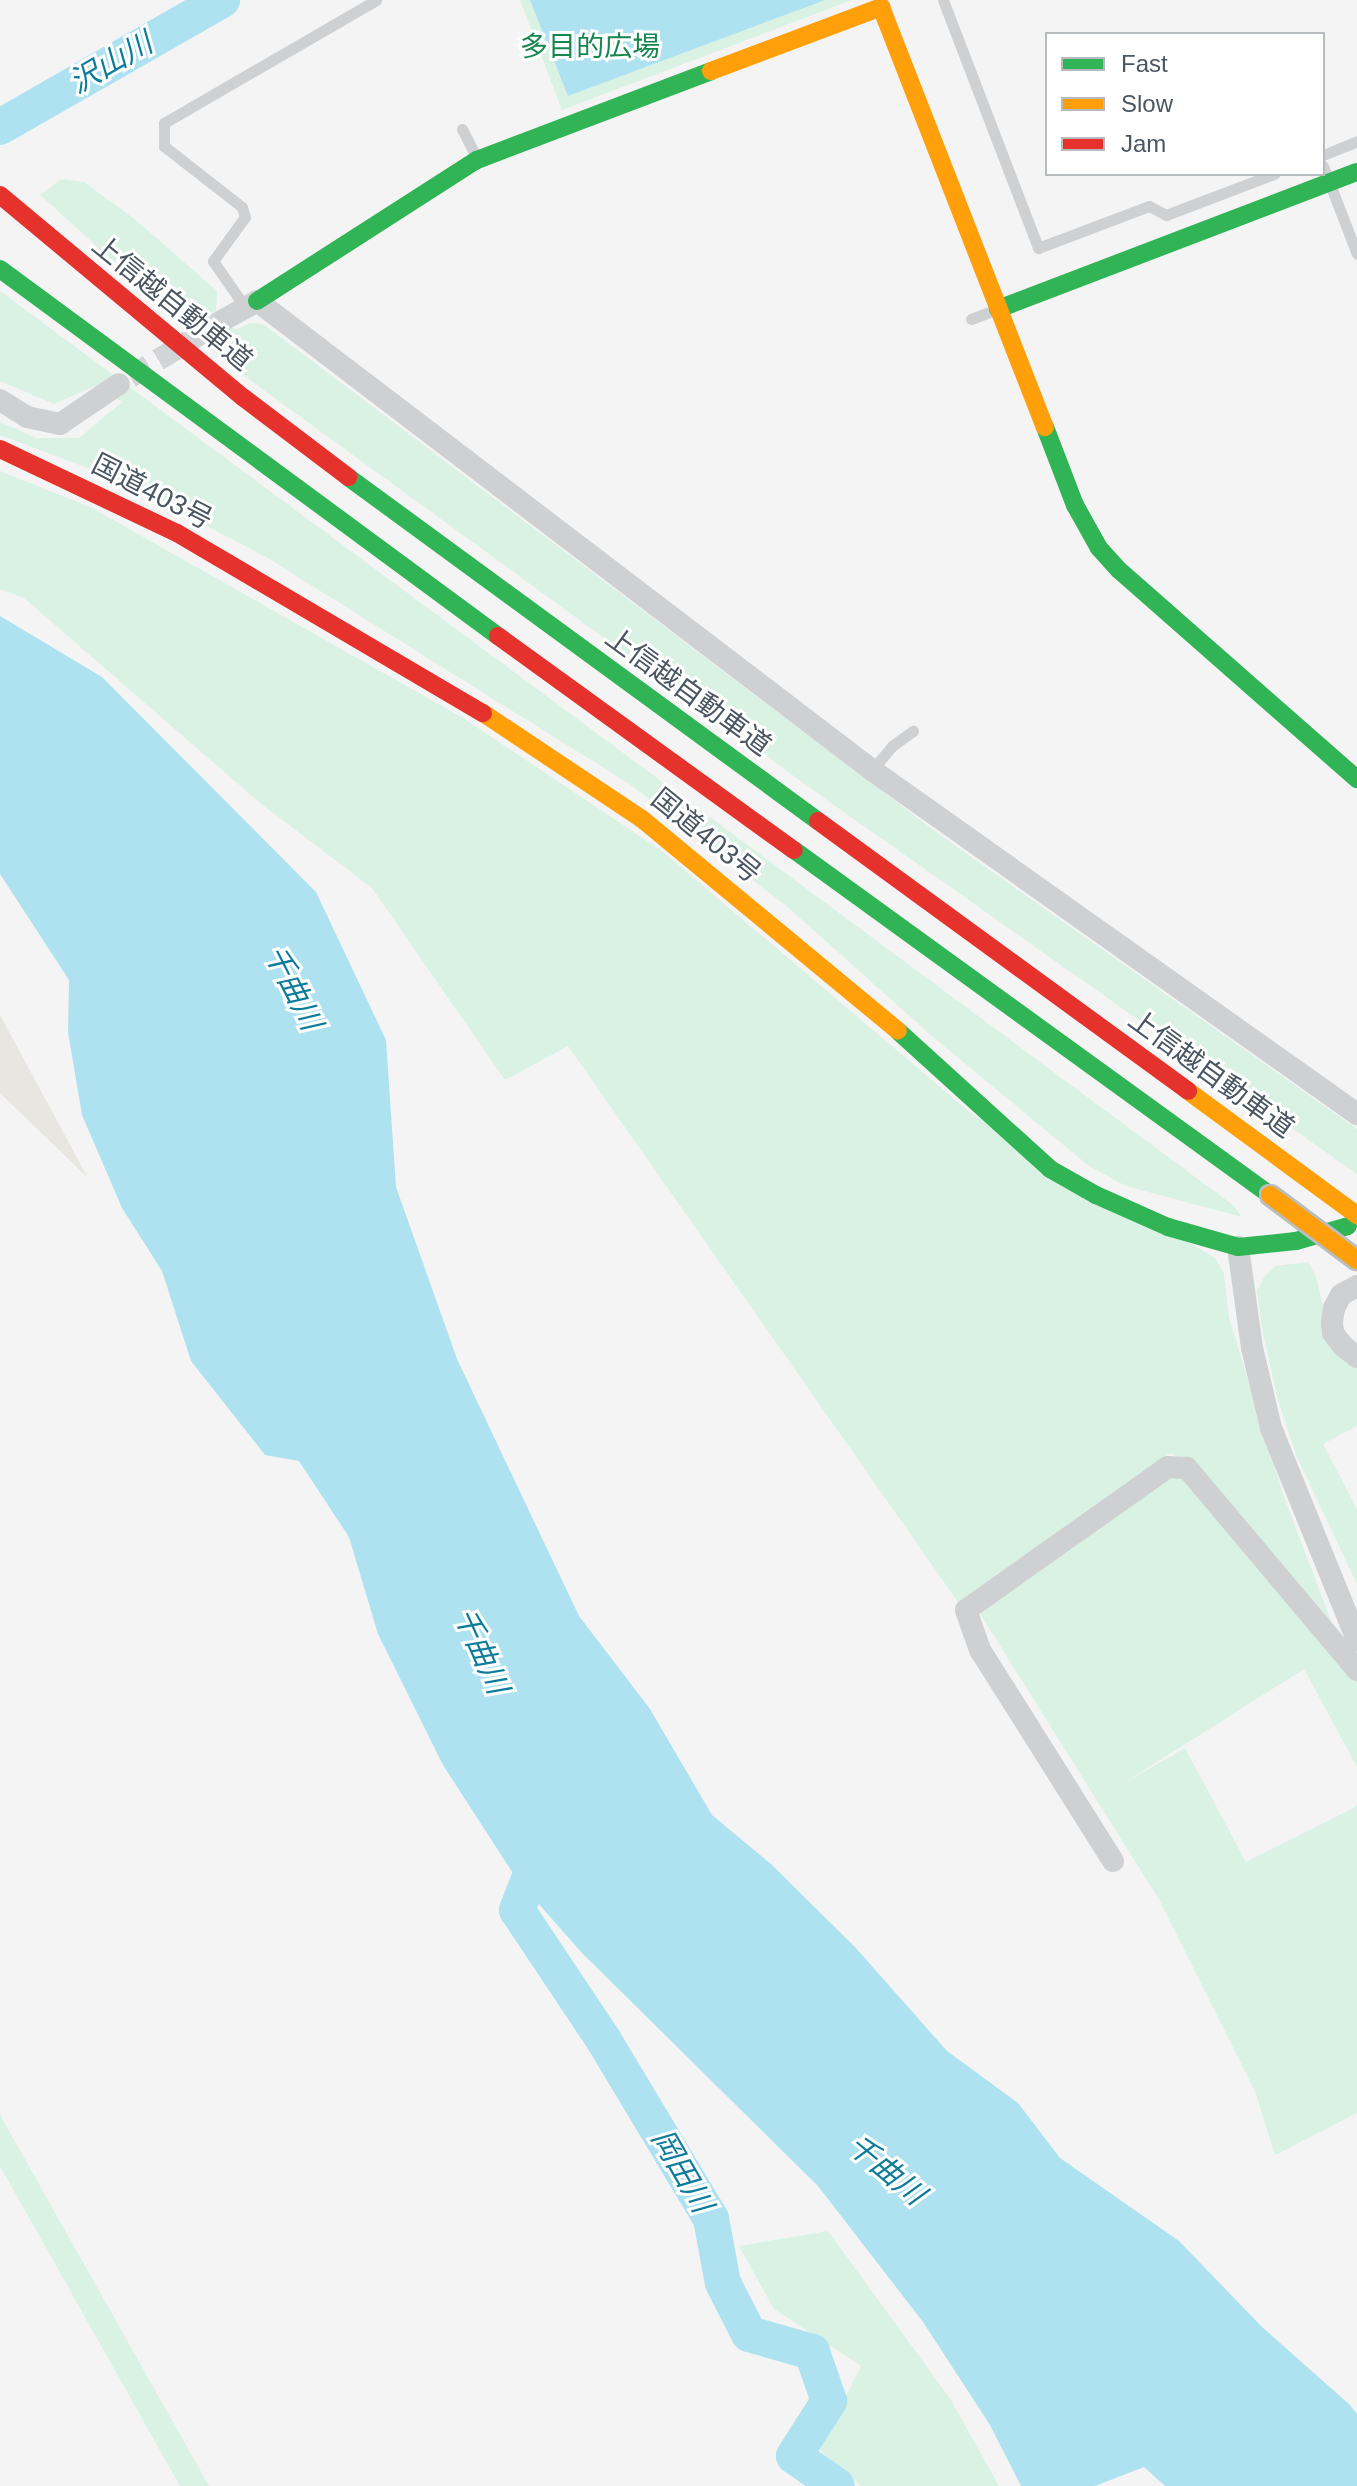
<!DOCTYPE html>
<meta charset="utf-8">
<style>
body{margin:0}
#map{position:relative;width:1357px;height:2486px;overflow:hidden;background:#f4f4f4;font-family:Arial,"Noto Sans JP",sans-serif}
div>[style]{position:absolute}
.green>*{inset:0;background:#d9f2e3}
.sand>*{inset:0;background:#e7e6e1}
.water>*{inset:0;background:#aee2f0}
.river>*{height:36px;margin:-18px;padding:0 18px;transform-origin:18px;border-radius:18px;background:#aee2f0}
.street-tunnel>*{height:22px;margin-top:-11px;transform-origin:0;background:repeating-linear-gradient(90deg,#d2d4d7 0 22px,transparent 0 33px)}
.lane>*{height:11px;margin:-5.5px;padding:0 5.5px;transform-origin:5.5px;border-radius:5.5px;background:#ced0d2}
.street>*{height:22px;margin:-11px;padding:0 11px;transform-origin:11px;border-radius:11px;background:#ced0d2}
.fast>*{height:18px;margin:-9px;padding:0 9px;transform-origin:9px;border-radius:9px;background:#30b455}
.slow>*{height:18px;margin:-9px;padding:0 9px;transform-origin:9px;border-radius:9px;background:#ff9f0a}
.jam>*{height:18px;margin:-9px;padding:0 9px;transform-origin:9px;border-radius:9px;background:#e5322d}
.bridges{filter:drop-shadow(2px 0 #b9bec3) drop-shadow(-2px 0 #b9bec3) drop-shadow(0 2px #b9bec3) drop-shadow(0 -2px #b9bec3)}
.slow-bridge>*{height:18px;margin:-9px;padding:0 9px;transform-origin:9px;border-radius:9px;background:#ff9f0a}
span{translate:-50% -50%;white-space:nowrap;text-align:center;line-height:1.15;-webkit-text-stroke:6px #fff;paint-order:stroke}
.park-label{font-size:28px;color:#17864f}
.street-label{font-size:28px;color:#4a5661}
.water-label{font-size:30px;color:#0c7c9b;font-style:italic}
.legend{position:absolute;left:1045px;top:32px;width:280px;height:144px;box-sizing:border-box;background:#fff;border:2px solid #b7bbc0;margin:0;padding:10px 14px;list-style:none;font-size:24px;color:#4a5661}
.legend li{display:flex;align-items:center;gap:16px;height:40px}
.legend b{width:40px;border:2px solid #b7bbc0}
</style>
<div id="map">
<div class="green">
<div style="clip-path:polygon(520px 0,852px 0,562px 110px)"></div>
<div style="clip-path:polygon(61px 179px,84px 182px,137px 221px,217px 291px,216px 311px,235px 330px,250px 323px,263px 324px,943px 837px,1357px 1129px,1357px 1174px,824px 798px,228px 364px,40px 195px)"></div>
<div style="clip-path:polygon(0 291px,1233px 1205px,1242px 1217px,1126px 1186px,1089px 1166px,933px 1037px,790px 909px,631px 785px,266px 557px,117px 479px,0 435px,0 422px,36px 438px,79px 438px,122px 402px,95px 386px,54px 404px,0 381px)"></div>
<div style="clip-path:polygon(0 471px,92px 508px,463px 718px,662px 851px,972px 1114px,1215px 1258px,1224px 1274px,1229px 1318px,1284px 1497px,1332px 1623px,1195px 1465px,1170px 1453px,958px 1602px,568px 1046px,505px 1080px,372px 888px,260px 803px,24px 598px,0 589px)"></div>
<div style="clip-path:polygon(1308px 1262px,1316px 1276px,1324px 1310px,1342px 1356px,1357px 1368px,1357px 1426px,1323px 1444px,1357px 1509px,1357px 1584px,1296px 1455px,1277px 1397px,1262px 1328px,1257px 1291px,1264px 1277px,1275px 1266px)"></div>
<div style="clip-path:polygon(1172px 1476px,1182px 1478px,1357px 1677px,1357px 1767px,1304px 1669px,1119px 1786px,1185px 1748px,1246px 1862px,1357px 1806px,1357px 2113px,1275px 2155px,1255px 2091px,1160px 1901px,979px 1612px)"></div>
<div style="clip-path:polygon(0 2113px,4px 2122px,209px 2486px,180px 2486px,0 2166px)"></div>
<div style="clip-path:polygon(828px 2231px,951px 2400px,999px 2486px,861px 2486px,819px 2449px,861px 2366px,774px 2309px,739px 2246px)"></div>
</div>
<div class="sand">
<div style="clip-path:polygon(0 1015px,88px 1178px,0 1093px)"></div>
</div>
<div class="water">
<div style="clip-path:polygon(530px 0,825px 0,568px 96px)"></div>
<div style="clip-path:polygon(0 616px,102px 677px,316px 892px,386px 1040px,396px 1187px,457px 1359px,579px 1616px,650px 1709px,712px 1815px,772px 1865px,855px 1947px,947px 2051px,1018px 2103px,1060px 2158px,1179px 2241px,1262px 2327px,1350px 2405px,1357px 2414px,1357px 2486px,1165px 2486px,1144px 2467px,1095px 2486px,1021px 2486px,990px 2425px,923px 2322px,818px 2186px,581px 1952px,516px 1878px,443px 1765px,378px 1634px,349px 1537px,299px 1461px,265px 1455px,191px 1361px,162px 1271px,122px 1208px,82px 1115px,68px 1032px,69px 980px,0 874px)"></div>
</div>
<div class="river">
<div style="left:0;top:127px;width:256px;rotate:-29.8deg"></div>
<div style="left:543px;top:1843px;width:72px;rotate:111.2deg"></div>
<div style="left:517px;top:1910px;width:155px;rotate:56.3deg"></div>
<div style="left:603px;top:2039px;width:210px;rotate:59deg"></div>
<div style="left:711px;top:2219px;width:65px;rotate:79.4deg"></div>
<div style="left:723px;top:2283px;width:57px;rotate:63deg"></div>
<div style="left:749px;top:2334px;width:66px;rotate:15.9deg"></div>
<div style="left:812px;top:2352px;width:52px;rotate:70.9deg"></div>
<div style="left:829px;top:2401px;width:65px;rotate:122.5deg"></div>
<div style="left:794px;top:2456px;width:52px;rotate:34.9deg"></div>
</div>
<div class="street-tunnel">
<div style="left:130px;top:377px;width:111px;rotate:-31.4deg"></div>
</div>
<div class="lane">
<div style="left:943px;top:0;width:266px;rotate:69deg"></div>
<div style="left:1038px;top:248px;width:119px;rotate:-20.7deg"></div>
<div style="left:1149px;top:206px;width:19px;rotate:28deg"></div>
<div style="left:1166px;top:215px;width:116px;rotate:-20.8deg"></div>
<div style="left:462px;top:129px;width:34px;rotate:63deg"></div>
<div style="left:1323px;top:155px;width:37px;rotate:-22deg"></div>
<div style="left:1323px;top:166px;width:94px;rotate:68.9deg"></div>
<div style="left:245px;top:307px;width:56px;rotate:-124.8deg"></div>
<div style="left:213px;top:261px;width:54px;rotate:-54deg"></div>
<div style="left:245px;top:217px;width:10px;rotate:-107deg"></div>
<div style="left:242px;top:207px;width:99px;rotate:-142deg"></div>
<div style="left:164px;top:146px;width:23px;rotate:-90deg"></div>
<div style="left:164px;top:123px;width:245px;rotate:-30.1deg"></div>
<div style="left:971px;top:319px;width:25px;rotate:-21deg"></div>
<div style="left:872px;top:770px;width:31px;rotate:-50deg"></div>
<div style="left:892px;top:746px;width:26px;rotate:-36deg"></div>
</div>
<div class="street">
<div style="left:225px;top:319px;width:37px;rotate:-29deg"></div>
<div style="left:257px;top:301px;width:773px;rotate:37.33deg"></div>
<div style="left:872px;top:770px;width:595px;rotate:35.35deg"></div>
<div style="left:0;top:400px;width:32px;rotate:32deg"></div>
<div style="left:27px;top:417px;width:34px;rotate:12deg"></div>
<div style="left:60px;top:424px;width:71px;rotate:-34.1deg"></div>
<div style="left:1238px;top:1247px;width:102px;rotate:82.1deg"></div>
<div style="left:1252px;top:1348px;width:82px;rotate:76.6deg"></div>
<div style="left:1271px;top:1428px;width:229px;rotate:67.9deg"></div>
<div style="left:1357px;top:1286px;width:18px;rotate:151deg"></div>
<div style="left:1341px;top:1295px;width:15px;rotate:118deg"></div>
<div style="left:1334px;top:1308px;width:15px;rotate:98deg"></div>
<div style="left:1332px;top:1323px;width:10px;rotate:84deg"></div>
<div style="left:1333px;top:1333px;width:16px;rotate:52deg"></div>
<div style="left:1343px;top:1346px;width:18px;rotate:38deg"></div>
<div style="left:1113px;top:1861px;width:249px;rotate:-122.2deg"></div>
<div style="left:980px;top:1650px;width:42px;rotate:-109.3deg"></div>
<div style="left:966px;top:1610px;width:247px;rotate:-35.3deg"></div>
<div style="left:1168px;top:1467px;width:19px;rotate:3deg"></div>
<div style="left:1187px;top:1468px;width:264px;rotate:49.9deg"></div>
</div>
<div class="fast">
<div style="left:0;top:269px;width:619px;rotate:36.39deg"></div>
<div style="left:257px;top:301px;width:261px;rotate:-32.7deg"></div>
<div style="left:477px;top:160px;width:250px;rotate:-20.8deg"></div>
<div style="left:998px;top:309px;width:384px;rotate:-20.9deg"></div>
<div style="left:1045px;top:427px;width:84px;rotate:69deg"></div>
<div style="left:1075px;top:505px;width:49px;rotate:60.8deg"></div>
<div style="left:1099px;top:548px;width:30px;rotate:48deg"></div>
<div style="left:1119px;top:570px;width:317px;rotate:41.3deg"></div>
<div style="left:348px;top:477px;width:582px;rotate:36.2deg"></div>
<div style="left:794px;top:850px;width:588px;rotate:35.93deg"></div>
<div style="left:898px;top:1031px;width:205px;rotate:42.2deg"></div>
<div style="left:1050px;top:1169px;width:53px;rotate:29.5deg"></div>
<div style="left:1096px;top:1195px;width:79px;rotate:24deg"></div>
<div style="left:1168px;top:1227px;width:73px;rotate:15.9deg"></div>
<div style="left:1238px;top:1247px;width:58px;rotate:-5.9deg"></div>
<div style="left:1296px;top:1241px;width:54px;rotate:-16.1deg"></div>
</div>
<div class="slow">
<div style="left:711px;top:71px;width:182px;rotate:-20.6deg"></div>
<div style="left:881px;top:7px;width:451px;rotate:68.7deg"></div>
<div style="left:483px;top:713px;width:191px;rotate:33.7deg"></div>
<div style="left:642px;top:819px;width:332px;rotate:39.6deg"></div>
<div style="left:1188px;top:1091px;width:210px;rotate:36.3deg"></div>
</div>
<div class="jam">
<div style="left:0;top:195px;width:317px;rotate:39.8deg"></div>
<div style="left:244px;top:398px;width:131px;rotate:37.2deg"></div>
<div style="left:0;top:449px;width:196px;rotate:25.4deg"></div>
<div style="left:177px;top:533px;width:355px;rotate:30.5deg"></div>
<div style="left:498px;top:636px;width:365px;rotate:35.9deg"></div>
<div style="left:818px;top:821px;width:458px;rotate:36.1deg"></div>
</div>
<div class="bridges">
<div class="slow-bridge">
<div style="left:1270px;top:1195px;width:109px;rotate:36.8deg"></div>
</div>
</div>
<div class="park-label">
<span style="left:590px;top:47px">多目的広場</span>
</div>
<div class="street-label">
<span style="left:172px;top:303px;rotate:39deg">上信越自動車道</span>
<span style="left:152px;top:492px;rotate:27deg">国道403号</span>
<span style="left:688px;top:692px;rotate:36deg">上信越自動車道</span>
<span style="left:706px;top:836px;rotate:39deg">国道403号</span>
<span style="left:1211px;top:1074px;rotate:36deg">上信越自動車道</span>
</div>
<div class="water-label">
<span style="left:111px;top:63px;rotate:-30deg">沢山川</span>
<span style="left:293px;top:988px;rotate:63deg">千曲川</span>
<span style="left:481px;top:1651px;rotate:66deg">千曲川</span>
<span style="left:886px;top:2170px;rotate:40deg">千曲川</span>
<span style="left:682px;top:2171px;rotate:60deg">岡田川</span>
</div>
<ul class="legend">
<li><b style="height:10px;background:#30b455"></b>Fast</li>
<li><b style="height:10px;background:#ff9f0a"></b>Slow</li>
<li><b style="height:10px;background:#e5322d"></b>Jam</li>
</ul>
</div>
